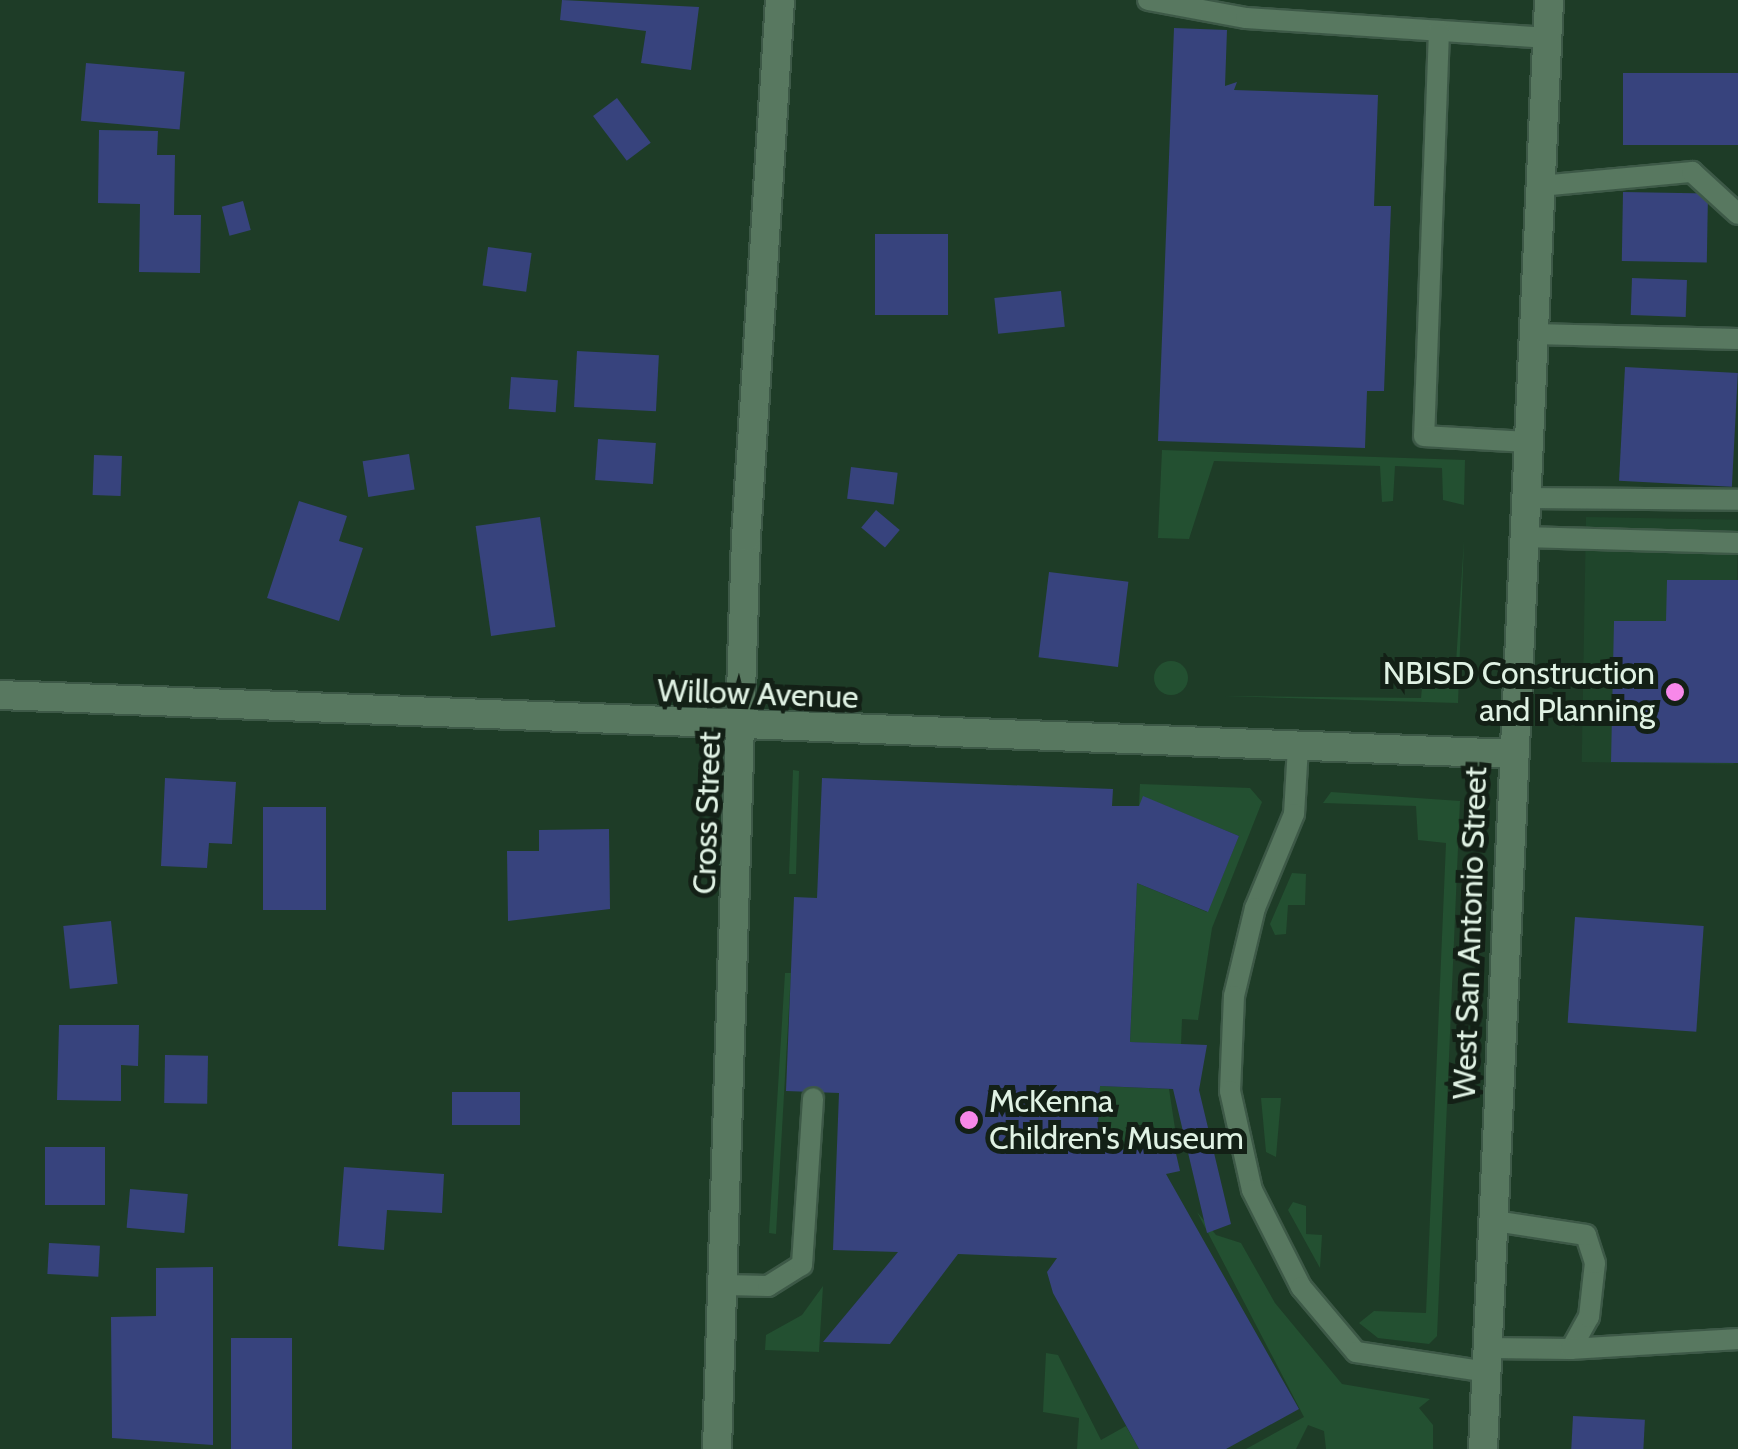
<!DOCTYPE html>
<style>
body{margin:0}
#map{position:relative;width:1738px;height:1449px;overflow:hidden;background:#1e3c27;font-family:Cabin,sans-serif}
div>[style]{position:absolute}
.built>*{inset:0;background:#1f452b;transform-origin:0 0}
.green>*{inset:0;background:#235031}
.round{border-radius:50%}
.building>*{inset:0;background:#37437d;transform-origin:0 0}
.roads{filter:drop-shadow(2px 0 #3d5947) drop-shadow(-2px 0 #3d5947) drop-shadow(0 2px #3d5947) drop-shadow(0 -2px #3d5947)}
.service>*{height:20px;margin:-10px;padding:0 10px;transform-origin:10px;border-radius:10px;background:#587860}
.minor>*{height:28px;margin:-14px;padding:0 14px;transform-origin:14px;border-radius:14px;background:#587860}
.secondary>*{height:28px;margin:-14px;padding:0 14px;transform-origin:14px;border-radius:14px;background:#587860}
.dots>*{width:28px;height:28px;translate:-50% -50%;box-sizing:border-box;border:5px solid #132016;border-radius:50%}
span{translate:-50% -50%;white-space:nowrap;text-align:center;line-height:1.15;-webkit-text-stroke:10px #132016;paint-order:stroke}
.poi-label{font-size:32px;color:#e0f2e4}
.right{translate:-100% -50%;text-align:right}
.left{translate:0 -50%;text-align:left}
.street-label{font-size:32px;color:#e0f2e4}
</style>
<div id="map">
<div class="built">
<div style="left:1586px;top:517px;width:152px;height:245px;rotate:1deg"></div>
</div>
<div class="green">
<div style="clip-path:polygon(1162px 450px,1465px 460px,1464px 505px,1443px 500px,1442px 468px,1395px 466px,1393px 501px,1382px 502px,1380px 466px,1214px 461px,1189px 539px,1158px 538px)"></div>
<div style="clip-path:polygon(1464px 540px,1458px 703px,1224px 696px,1421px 698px,1424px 667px,1456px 663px)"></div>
<div class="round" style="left:1154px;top:661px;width:34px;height:34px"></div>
<div style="clip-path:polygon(793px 770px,799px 771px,796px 874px,789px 874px)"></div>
<div style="clip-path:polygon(1140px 784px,1250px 788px,1262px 802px,1212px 928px,1198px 1020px,1182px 1019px,1181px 1045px,1130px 1042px,1137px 883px,1207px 912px,1239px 836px,1144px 797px,1139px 806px)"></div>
<div style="clip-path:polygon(1331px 792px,1460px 801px,1437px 1336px,1429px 1344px,1378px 1338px,1359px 1323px,1374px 1311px,1426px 1313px,1446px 843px,1418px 840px,1416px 806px,1323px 803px)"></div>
<div style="clip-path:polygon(1292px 873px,1306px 874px,1305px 905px,1288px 905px,1286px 934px,1275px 935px,1270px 924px)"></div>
<div style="clip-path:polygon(785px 973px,791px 973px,776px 1234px,769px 1233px)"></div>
<div style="clip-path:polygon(1100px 1086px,1169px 1089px,1176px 1135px,1139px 1150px,1098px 1149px)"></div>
<div style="clip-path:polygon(1261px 1098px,1281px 1098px,1276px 1157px,1266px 1152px)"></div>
<div style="clip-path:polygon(1293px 1202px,1306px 1206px,1306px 1234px,1322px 1235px,1320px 1268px,1288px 1210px)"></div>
<div style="clip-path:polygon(1197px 1212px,1216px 1235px,1241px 1243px,1275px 1303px,1342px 1384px,1430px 1399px,1419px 1408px,1433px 1425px,1433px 1449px,1326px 1449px,1324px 1431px,1308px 1425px,1296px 1449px,1246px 1449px,1304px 1417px)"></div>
<div style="clip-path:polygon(823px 1286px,819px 1352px,765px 1350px,766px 1335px,802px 1315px)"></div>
<div style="clip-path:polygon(1046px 1353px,1058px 1355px,1101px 1440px,1126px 1426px,1139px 1449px,1077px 1449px,1079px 1418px,1043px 1412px)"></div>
</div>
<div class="building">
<div style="clip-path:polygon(562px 0,699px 7px,691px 70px,641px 63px,646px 31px,560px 20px)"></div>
<div style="clip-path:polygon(1174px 28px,1227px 30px,1225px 86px,1237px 82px,1234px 90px,1378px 95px,1374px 206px,1391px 206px,1384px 391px,1367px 391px,1365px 448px,1158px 441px)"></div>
<div style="left:86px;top:63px;width:99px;height:58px;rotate:5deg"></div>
<div style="left:1623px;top:73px;width:115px;height:72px"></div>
<div style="left:617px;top:98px;width:56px;height:30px;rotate:53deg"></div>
<div style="clip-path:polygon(99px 130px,158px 131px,157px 155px,175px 155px,174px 215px,201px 215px,200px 273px,139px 272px,140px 204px,98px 203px)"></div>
<div style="left:1623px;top:192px;width:85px;height:69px;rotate:1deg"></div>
<div style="left:243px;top:201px;width:30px;height:22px;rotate:75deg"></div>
<div style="left:948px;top:234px;width:81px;height:73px;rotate:90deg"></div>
<div style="left:488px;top:247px;width:44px;height:39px;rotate:8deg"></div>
<div style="left:1632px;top:278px;width:55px;height:37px;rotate:2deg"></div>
<div style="left:1061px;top:291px;width:36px;height:67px;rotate:84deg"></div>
<div style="left:577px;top:351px;width:82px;height:56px;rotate:3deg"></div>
<div style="left:1625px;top:367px;width:113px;height:114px;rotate:3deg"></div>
<div style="left:511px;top:377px;width:47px;height:32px;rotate:4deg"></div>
<div style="left:598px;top:439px;width:58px;height:41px;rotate:4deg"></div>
<div style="left:409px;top:454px;width:36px;height:47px;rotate:81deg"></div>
<div style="left:94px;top:455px;width:28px;height:40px;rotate:2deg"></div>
<div style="left:851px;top:467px;width:47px;height:32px;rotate:7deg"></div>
<div style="clip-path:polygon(299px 501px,347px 516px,339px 541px,363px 548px,339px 621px,267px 598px)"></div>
<div style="left:876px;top:510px;width:31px;height:23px;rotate:40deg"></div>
<div style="left:540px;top:517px;width:111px;height:65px;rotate:82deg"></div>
<div style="left:1049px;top:572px;width:80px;height:86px;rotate:7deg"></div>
<div style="clip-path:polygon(1667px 580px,1738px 580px,1738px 763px,1611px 762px,1614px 621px,1666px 621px)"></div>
<div style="clip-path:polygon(165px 778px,236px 782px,232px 844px,209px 843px,207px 868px,161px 866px)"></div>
<div style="clip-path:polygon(822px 778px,1113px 789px,1112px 806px,1139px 806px,1143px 796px,1239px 836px,1208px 912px,1137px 883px,1130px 1042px,1207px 1045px,1199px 1090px,1231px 1224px,1207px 1233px,1173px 1089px,1100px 1086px,1097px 1149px,1139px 1150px,1172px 1136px,1180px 1171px,1166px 1174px,1299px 1409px,1226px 1449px,1139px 1449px,1053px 1293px,1047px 1272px,1057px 1258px,958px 1254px,890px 1344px,823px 1342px,898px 1252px,833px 1250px,839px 1093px,786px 1091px,794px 897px,817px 898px)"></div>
<div style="left:263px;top:807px;width:63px;height:103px"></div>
<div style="clip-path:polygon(609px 829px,610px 909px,508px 921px,507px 851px,539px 851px,539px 830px)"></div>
<div style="left:1575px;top:917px;width:129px;height:106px;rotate:4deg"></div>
<div style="left:111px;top:921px;width:63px;height:48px;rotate:84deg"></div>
<div style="clip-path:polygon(59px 1025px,139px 1025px,138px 1066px,121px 1065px,121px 1101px,57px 1100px)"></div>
<div style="left:165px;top:1055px;width:43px;height:48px;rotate:1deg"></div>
<div style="left:452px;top:1092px;width:68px;height:33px"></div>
<div style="left:105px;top:1147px;width:58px;height:60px;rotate:90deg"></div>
<div style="clip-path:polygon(344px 1167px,444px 1174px,442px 1213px,387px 1210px,384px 1250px,338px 1246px)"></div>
<div style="left:130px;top:1189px;width:58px;height:39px;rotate:5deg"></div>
<div style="left:49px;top:1243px;width:51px;height:31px;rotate:3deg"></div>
<div style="clip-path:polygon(213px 1267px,213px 1445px,112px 1438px,111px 1317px,156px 1316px,156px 1268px)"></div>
<div style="left:231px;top:1338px;width:61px;height:111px"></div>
<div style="left:1573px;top:1416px;width:72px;height:33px;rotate:3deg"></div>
</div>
<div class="roads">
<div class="service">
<div style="left:1148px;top:0;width:100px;rotate:10.4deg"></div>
<div style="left:1246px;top:18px;width:303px;rotate:3.8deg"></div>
<div style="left:1439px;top:31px;width:405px;rotate:92.1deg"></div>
<div style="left:1424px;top:436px;width:103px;rotate:3.3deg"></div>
<div style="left:1540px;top:186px;width:153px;rotate:-5.3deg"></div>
<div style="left:1692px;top:172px;width:62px;rotate:42.4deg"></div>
<div style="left:1533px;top:334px;width:205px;rotate:1.4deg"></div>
<div style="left:1525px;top:498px;width:213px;rotate:0.5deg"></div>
<div style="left:1523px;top:537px;width:215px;rotate:1.6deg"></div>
<div style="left:1298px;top:747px;width:67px;rotate:93.4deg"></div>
<div style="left:1294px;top:814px;width:102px;rotate:112.5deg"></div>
<div style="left:1255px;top:908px;width:90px;rotate:103.4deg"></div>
<div style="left:1234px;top:996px;width:95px;rotate:92.4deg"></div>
<div style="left:1230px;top:1091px;width:101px;rotate:77.5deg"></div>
<div style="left:1252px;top:1190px;width:109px;rotate:63.2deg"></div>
<div style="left:1301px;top:1287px;width:85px;rotate:49.8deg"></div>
<div style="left:1356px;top:1352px;width:134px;rotate:8.6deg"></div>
<div style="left:725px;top:1285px;width:43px;rotate:1.3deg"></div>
<div style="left:768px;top:1286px;width:40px;rotate:-32deg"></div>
<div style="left:802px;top:1265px;width:167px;rotate:-86.2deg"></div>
<div style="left:1488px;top:1348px;width:83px;rotate:0.7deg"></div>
<div style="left:1571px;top:1349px;width:37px;rotate:-61deg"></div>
<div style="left:1589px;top:1317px;width:54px;rotate:-83.7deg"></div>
<div style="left:1595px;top:1263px;width:29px;rotate:-108deg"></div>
<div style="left:1586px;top:1235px;width:93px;rotate:-171.3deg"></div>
<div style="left:1571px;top:1349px;width:167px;rotate:-3.4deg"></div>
</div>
<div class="minor">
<div style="left:0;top:695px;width:1514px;rotate:2.23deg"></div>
<div style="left:717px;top:1449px;width:912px;rotate:-88.18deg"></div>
<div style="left:746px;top:537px;width:538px;rotate:-86.38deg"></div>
</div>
<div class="secondary">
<div style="left:1483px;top:1449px;width:1451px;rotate:-87.39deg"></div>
</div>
</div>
<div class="dots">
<div style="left:1675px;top:692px;background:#f888e9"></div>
<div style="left:969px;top:1120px;background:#f888e9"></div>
</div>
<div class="poi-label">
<span class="right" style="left:1655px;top:692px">NBISD Construction<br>and Planning</span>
<span class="left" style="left:989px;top:1120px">McKenna<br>Children's Museum</span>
</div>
<div class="street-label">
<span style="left:758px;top:694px;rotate:2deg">Willow Avenue</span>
<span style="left:707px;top:813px;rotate:-88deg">Cross Street</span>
<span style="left:1470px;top:933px;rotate:-88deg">West San Antonio Street</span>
</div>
</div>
